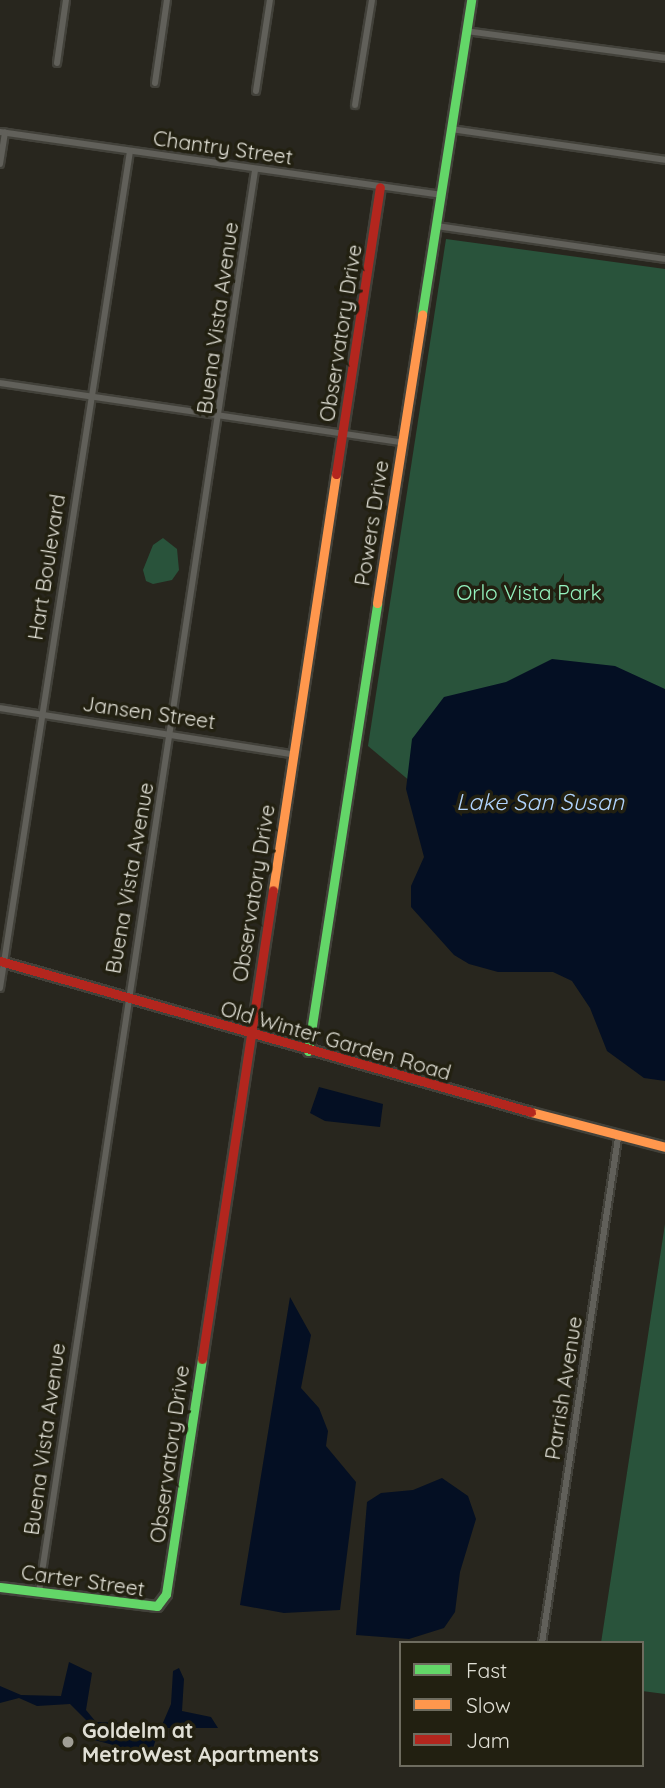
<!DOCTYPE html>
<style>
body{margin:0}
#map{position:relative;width:665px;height:1788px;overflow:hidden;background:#28261e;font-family:Quicksand,sans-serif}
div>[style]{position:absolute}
.green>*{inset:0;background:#29533b}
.water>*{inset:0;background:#040f23}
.roads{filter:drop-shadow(2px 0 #42413a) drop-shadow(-2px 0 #42413a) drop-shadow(0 2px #42413a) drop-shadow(0 -2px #42413a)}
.street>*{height:6px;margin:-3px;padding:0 3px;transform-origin:3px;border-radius:3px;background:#61605a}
.fast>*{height:9px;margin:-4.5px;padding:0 4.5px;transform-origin:4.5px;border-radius:4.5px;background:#63d668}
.slow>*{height:9px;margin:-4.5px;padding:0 4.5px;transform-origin:4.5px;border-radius:4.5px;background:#ff974d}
.jam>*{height:9px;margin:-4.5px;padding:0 4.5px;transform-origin:4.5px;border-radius:4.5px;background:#b3261e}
.dots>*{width:19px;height:19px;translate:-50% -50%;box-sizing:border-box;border:4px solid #222011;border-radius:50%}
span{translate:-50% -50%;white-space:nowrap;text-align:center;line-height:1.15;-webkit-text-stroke:7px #222011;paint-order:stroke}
.street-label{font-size:21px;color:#e0dfd5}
.park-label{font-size:21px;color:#95f3bf}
.poi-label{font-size:21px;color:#e0dfd5;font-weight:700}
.left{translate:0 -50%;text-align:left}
.water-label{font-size:23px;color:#b1d4fe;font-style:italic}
.legend{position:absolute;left:399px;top:1641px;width:245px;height:126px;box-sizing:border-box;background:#222011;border:2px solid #6e6c5f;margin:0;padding:9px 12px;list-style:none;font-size:21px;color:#e0dfd5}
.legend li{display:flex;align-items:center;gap:14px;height:35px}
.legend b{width:35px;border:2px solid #6e6c5f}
</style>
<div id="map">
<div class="green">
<div style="clip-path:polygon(446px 239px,665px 269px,665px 763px,435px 802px,368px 746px)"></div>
<div style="clip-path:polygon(163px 538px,177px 549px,179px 570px,172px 580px,153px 584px,146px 581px,143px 570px,153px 545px)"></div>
<div style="clip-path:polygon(665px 1224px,665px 1694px,642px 1691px,642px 1643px,601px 1643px)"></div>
</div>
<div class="water">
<div style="clip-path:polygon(552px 659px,615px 666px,665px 689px,665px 1081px,644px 1078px,607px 1051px,590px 1008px,572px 981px,553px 972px,498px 972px,469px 964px,454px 955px,411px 907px,411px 886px,424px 857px,406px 789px,412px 739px,444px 697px,506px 682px)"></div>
<div style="clip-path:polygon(319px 1087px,383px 1104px,380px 1127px,325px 1121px,310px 1113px)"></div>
<div style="clip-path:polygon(290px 1297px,311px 1335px,301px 1388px,319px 1408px,328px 1431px,326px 1446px,356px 1482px,340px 1610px,284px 1613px,240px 1605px)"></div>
<div style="clip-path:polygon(442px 1478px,468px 1496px,476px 1519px,460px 1572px,455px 1612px,444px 1628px,409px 1639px,356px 1635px,367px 1502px,381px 1493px,413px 1490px)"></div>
<div style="clip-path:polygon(69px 1662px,92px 1673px,86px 1710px,96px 1722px,125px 1723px,142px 1732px,162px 1725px,171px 1704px,173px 1671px,179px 1668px,184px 1679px,182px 1711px,211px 1717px,218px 1728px,168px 1728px,158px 1733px,152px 1751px,128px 1749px,87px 1738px,90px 1724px,70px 1704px,37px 1706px,19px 1698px,0 1703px,0 1686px,21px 1695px,61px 1696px)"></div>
</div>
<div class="roads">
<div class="street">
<div style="left:466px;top:31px;width:201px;rotate:7.7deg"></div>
<div style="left:57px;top:63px;width:64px;rotate:-81.9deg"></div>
<div style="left:155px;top:83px;width:84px;rotate:-81.8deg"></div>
<div style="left:256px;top:91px;width:92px;rotate:-81.3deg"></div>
<div style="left:355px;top:105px;width:106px;rotate:-80.8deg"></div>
<div style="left:451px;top:129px;width:216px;rotate:8.2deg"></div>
<div style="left:0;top:132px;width:445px;rotate:8.1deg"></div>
<div style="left:0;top:164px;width:32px;rotate:-81deg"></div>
<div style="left:436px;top:226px;width:231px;rotate:8.2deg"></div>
<div style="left:0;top:383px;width:405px;rotate:8.4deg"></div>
<div style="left:0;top:708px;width:296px;rotate:9deg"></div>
<div style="left:0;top:988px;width:847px;rotate:-81.17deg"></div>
<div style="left:39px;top:1592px;width:1438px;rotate:-81.36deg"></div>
<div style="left:542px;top:1643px;width:511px;rotate:-81.44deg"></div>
</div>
<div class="fast">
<div style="left:422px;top:314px;width:318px;rotate:-81.1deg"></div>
<div style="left:308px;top:1051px;width:453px;rotate:-81.2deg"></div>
<div style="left:0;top:1587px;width:158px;rotate:6.9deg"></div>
<div style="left:157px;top:1606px;width:15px;rotate:-53deg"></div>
<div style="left:166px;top:1594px;width:238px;rotate:-81.3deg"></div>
</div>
<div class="slow">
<div style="left:377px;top:603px;width:292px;rotate:-81.1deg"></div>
<div style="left:273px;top:890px;width:421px;rotate:-81.4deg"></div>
<div style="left:531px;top:1112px;width:138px;rotate:14.6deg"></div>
</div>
<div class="jam">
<div style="left:336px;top:474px;width:290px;rotate:-81.3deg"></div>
<div style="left:0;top:961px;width:552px;rotate:15.87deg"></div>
<div style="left:202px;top:1359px;width:474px;rotate:-81.4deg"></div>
</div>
</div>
<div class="dots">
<div style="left:68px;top:1742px;background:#a09e95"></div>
</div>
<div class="street-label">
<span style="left:223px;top:147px;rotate:8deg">Chantry Street</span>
<span style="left:217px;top:318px;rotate:-82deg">Buena Vista Avenue</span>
<span style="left:340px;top:333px;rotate:-81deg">Observatory Drive</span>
<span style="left:371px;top:523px;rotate:-81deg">Powers Drive</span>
<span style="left:46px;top:567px;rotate:-81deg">Hart Boulevard</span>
<span style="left:149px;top:712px;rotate:8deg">Jansen Street</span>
<span style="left:129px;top:878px;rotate:-80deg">Buena Vista Avenue</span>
<span style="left:253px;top:893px;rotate:-81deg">Observatory Drive</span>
<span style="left:336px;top:1040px;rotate:16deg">Old Winter Garden Road</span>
<span style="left:563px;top:1388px;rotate:-81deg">Parrish Avenue</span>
<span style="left:44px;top:1439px;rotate:-82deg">Buena Vista Avenue</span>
<span style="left:169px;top:1454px;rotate:-82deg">Observatory Drive</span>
<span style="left:83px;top:1580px;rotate:8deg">Carter Street</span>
</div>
<div class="park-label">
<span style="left:529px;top:592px">Orlo Vista Park</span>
</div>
<div class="poi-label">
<span class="left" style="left:82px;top:1742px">Goldelm at<br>MetroWest Apartments</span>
</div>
<div class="water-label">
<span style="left:540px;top:802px">Lake San Susan</span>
</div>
<ul class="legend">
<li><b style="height:9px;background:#63d668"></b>Fast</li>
<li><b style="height:9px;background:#ff974d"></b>Slow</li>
<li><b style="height:9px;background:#b3261e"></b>Jam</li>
</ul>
</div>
